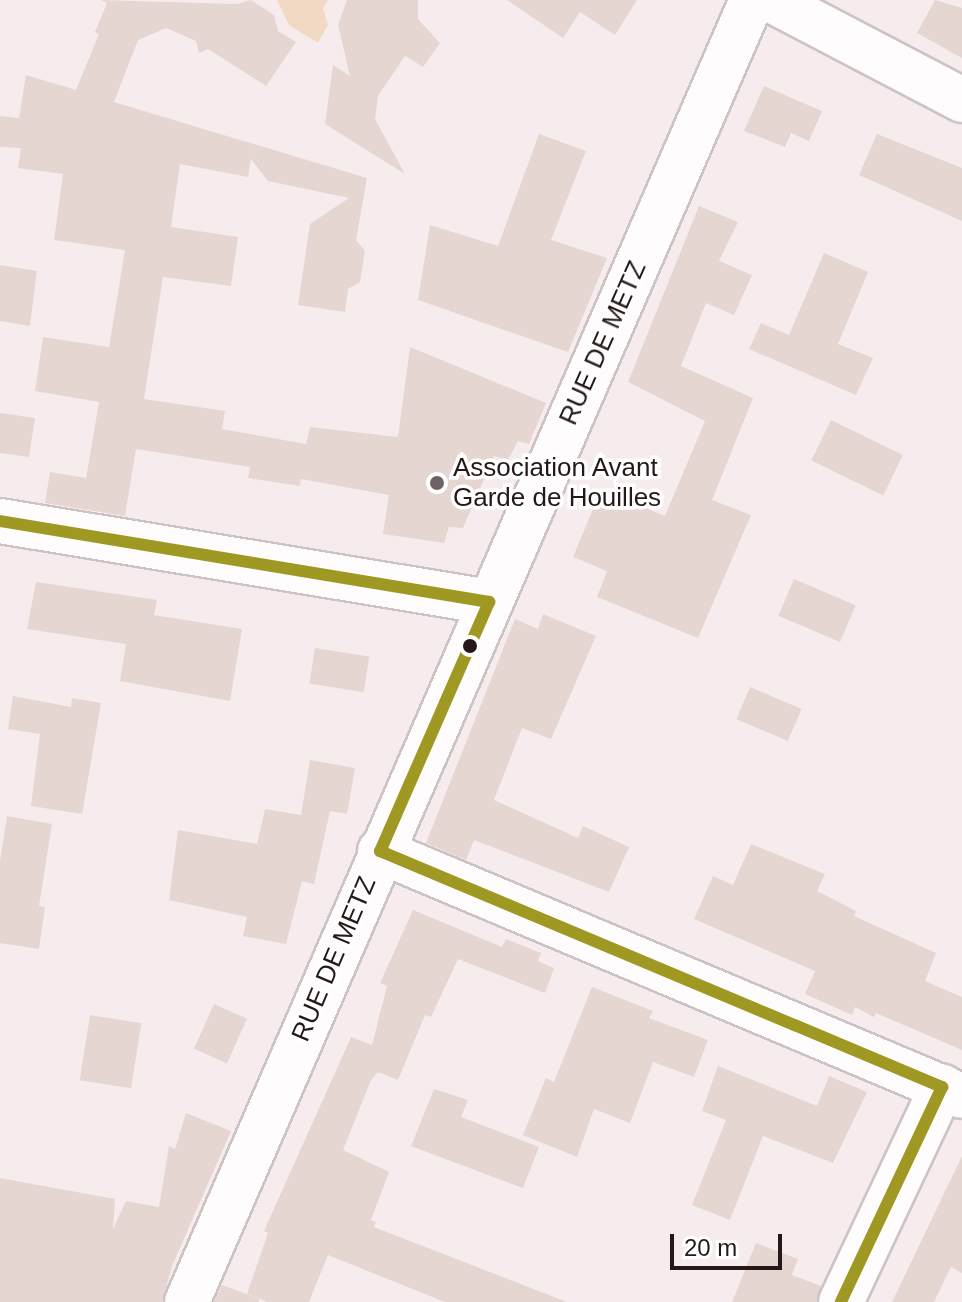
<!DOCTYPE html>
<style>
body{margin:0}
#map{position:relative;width:962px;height:1302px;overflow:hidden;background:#f6ecee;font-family:Helvetica,sans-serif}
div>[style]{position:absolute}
.green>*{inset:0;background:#f2d9c3}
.building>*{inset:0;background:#e6d6d2;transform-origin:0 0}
.roads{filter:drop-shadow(2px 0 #cec3c4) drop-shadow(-2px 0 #cec3c4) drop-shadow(0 2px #cec3c4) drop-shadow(0 -2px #cec3c4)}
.street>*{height:44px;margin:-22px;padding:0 22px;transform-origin:22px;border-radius:22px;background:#fefcfc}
.bus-1>*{height:12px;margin:-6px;padding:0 6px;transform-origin:6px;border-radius:6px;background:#9f9822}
.dots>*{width:22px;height:22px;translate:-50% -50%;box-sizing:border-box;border:4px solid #fff;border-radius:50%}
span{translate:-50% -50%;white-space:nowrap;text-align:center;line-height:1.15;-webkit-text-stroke:7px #fff;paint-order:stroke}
.street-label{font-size:26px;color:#261819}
.poi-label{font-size:26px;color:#261819}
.left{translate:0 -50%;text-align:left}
.scale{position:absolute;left:670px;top:1234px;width:112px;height:36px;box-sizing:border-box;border:4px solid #261819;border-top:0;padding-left:10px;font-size:24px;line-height:28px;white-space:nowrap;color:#261819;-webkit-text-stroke:6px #fff;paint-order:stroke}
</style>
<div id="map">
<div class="green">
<div style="clip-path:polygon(277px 0,328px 0,323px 8px,328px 25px,318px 43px,289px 25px)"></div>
</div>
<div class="building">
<div style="clip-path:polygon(101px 0,237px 4px,251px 0,274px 15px,278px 31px,296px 42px,266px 86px,208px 49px,199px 53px,196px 41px,166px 28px,138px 40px,114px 102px,367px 178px,356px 240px,365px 251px,360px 282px,348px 289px,345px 312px,298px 305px,310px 224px,349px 198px,268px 181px,251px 159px,248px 177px,180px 164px,171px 227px,238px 237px,231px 286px,163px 277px,144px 399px,225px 411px,222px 429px,306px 444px,310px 427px,398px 437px,410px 347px,546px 403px,529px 444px,518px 441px,508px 460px,494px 456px,463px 528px,449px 527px,444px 543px,383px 534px,389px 495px,301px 479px,300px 486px,248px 478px,250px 467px,136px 449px,125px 516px,45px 503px,50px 472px,86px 478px,99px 402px,35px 391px,43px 337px,109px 347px,125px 250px,54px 240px,63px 174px,18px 168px,21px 148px,0 147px,0 116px,19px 118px,26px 75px,76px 90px,99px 34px,95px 32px,107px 3px)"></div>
<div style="clip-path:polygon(347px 0,418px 0,418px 19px,440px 43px,423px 67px,405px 56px,378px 96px,375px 119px,405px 174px,325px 124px,333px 65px,350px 76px,338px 25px)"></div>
<div style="clip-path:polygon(507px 0,637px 0,615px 35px,580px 12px,563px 38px)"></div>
<div style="clip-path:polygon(935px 0,962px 8px,962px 58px,917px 33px)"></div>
<div style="clip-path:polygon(764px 86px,822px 111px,809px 141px,791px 133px,785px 147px,744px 131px)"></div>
<div style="clip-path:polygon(539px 134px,586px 151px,551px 240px,607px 258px,568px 352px,418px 300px,430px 225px,498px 246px)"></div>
<div style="clip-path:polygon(877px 134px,962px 168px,962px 221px,859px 175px)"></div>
<div style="clip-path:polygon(699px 206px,738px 222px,719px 261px,752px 275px,734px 315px,706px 303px,681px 366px,753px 398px,712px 500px,751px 515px,698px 638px,597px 597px,607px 571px,573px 557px,601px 490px,665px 516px,705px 421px,628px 382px)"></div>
<div style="clip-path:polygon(824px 253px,868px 272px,838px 344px,873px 358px,856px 395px,749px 349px,761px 323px,789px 335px)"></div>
<div style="clip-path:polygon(0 265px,37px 271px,30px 326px,0 321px)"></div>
<div style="clip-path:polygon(0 413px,35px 418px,29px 457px,0 453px)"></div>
<div style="left:831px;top:420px;width:80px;height:45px;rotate:26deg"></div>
<div style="left:794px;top:579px;width:67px;height:40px;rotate:23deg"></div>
<div style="clip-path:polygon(36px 582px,157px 600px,154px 615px,242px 629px,230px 701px,120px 681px,126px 644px,27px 629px)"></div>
<div style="clip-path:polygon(543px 614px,596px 636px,551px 739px,522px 728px,494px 800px,578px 838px,583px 826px,629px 847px,609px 892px,474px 840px,466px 860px,426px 843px,515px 619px,538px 629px)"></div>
<div style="left:315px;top:648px;width:55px;height:36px;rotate:9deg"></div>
<div style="left:750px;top:687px;width:56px;height:35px;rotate:23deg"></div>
<div style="clip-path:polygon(13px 696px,71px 707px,72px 698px,101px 703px,82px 814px,31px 806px,40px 734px,8px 729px)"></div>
<div style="clip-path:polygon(310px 760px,355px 768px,347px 814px,330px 811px,314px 884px,302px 881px,286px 944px,243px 936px,247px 917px,169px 900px,178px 830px,257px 844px,265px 809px,301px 815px)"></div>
<div style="clip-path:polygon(7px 816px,52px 824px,39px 906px,45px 907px,39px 949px,0 943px,0 861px)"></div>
<div style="clip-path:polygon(751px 844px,825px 874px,817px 891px,856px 911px,854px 916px,936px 953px,925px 981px,962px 997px,962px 1050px,876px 1013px,874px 1017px,855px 1007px,852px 1015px,805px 994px,815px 971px,694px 919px,713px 876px,733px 885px)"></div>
<div style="clip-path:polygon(413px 910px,502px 947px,506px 939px,541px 953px,538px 961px,554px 968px,545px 993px,458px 959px,431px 1017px,425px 1015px,398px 1080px,378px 1072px,371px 1080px,343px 1150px,389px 1172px,371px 1220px,376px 1222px,374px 1227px,567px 1302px,445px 1302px,328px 1255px,309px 1302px,267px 1302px,247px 1294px,268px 1233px,264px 1231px,351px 1037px,372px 1045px,387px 986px,380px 983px)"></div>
<div style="clip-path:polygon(592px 987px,653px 1011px,649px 1018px,708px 1040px,694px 1077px,653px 1062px,630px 1123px,594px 1109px,577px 1157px,523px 1135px,546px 1078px,554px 1082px)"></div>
<div style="left:214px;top:1004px;width:36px;height:49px;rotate:24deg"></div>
<div style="left:90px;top:1015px;width:52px;height:66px;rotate:9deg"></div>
<div style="clip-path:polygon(718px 1066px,817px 1106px,829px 1076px,867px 1092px,833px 1163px,763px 1136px,730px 1220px,692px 1205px,726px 1120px,702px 1111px)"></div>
<div style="clip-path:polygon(434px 1089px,468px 1100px,461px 1117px,539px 1147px,523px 1188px,411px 1146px)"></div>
<div style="clip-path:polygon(186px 1113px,231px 1131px,172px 1266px,162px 1302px,0 1302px,0 1178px,115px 1199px,113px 1229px,126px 1201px,159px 1207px,169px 1146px,175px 1149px)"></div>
<div style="clip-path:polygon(962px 1156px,962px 1273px,951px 1267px,934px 1302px,892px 1302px)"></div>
<div style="clip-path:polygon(756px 1243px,798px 1259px,792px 1275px,821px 1286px,816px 1302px,732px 1302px)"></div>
<div style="clip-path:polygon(222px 1285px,259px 1299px,259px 1302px,214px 1302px)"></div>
</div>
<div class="roads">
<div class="street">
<div style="left:771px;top:0;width:216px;rotate:27.6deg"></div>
<div style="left:0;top:521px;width:496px;rotate:9.4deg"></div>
<div style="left:380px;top:851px;width:631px;rotate:22.83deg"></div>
<div style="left:187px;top:1302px;width:1419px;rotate:-66.54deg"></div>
<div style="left:841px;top:1302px;width:238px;rotate:-64.8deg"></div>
</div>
</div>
<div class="bus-1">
<div style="left:0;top:521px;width:496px;rotate:9.4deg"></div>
<div style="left:489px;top:602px;width:272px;rotate:113.6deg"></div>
<div style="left:380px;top:851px;width:610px;rotate:22.78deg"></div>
<div style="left:942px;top:1087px;width:238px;rotate:115.2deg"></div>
</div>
<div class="dots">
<div style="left:437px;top:483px;background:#6f6264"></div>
<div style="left:470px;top:646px;background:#261819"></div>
</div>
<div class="street-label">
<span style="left:603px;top:343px;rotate:-66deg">RUE DE METZ</span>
<span style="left:334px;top:959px;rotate:-67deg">RUE DE METZ</span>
</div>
<div class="poi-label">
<span class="left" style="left:453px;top:483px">Association Avant<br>Garde de Houilles</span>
</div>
<div class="scale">20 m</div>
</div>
